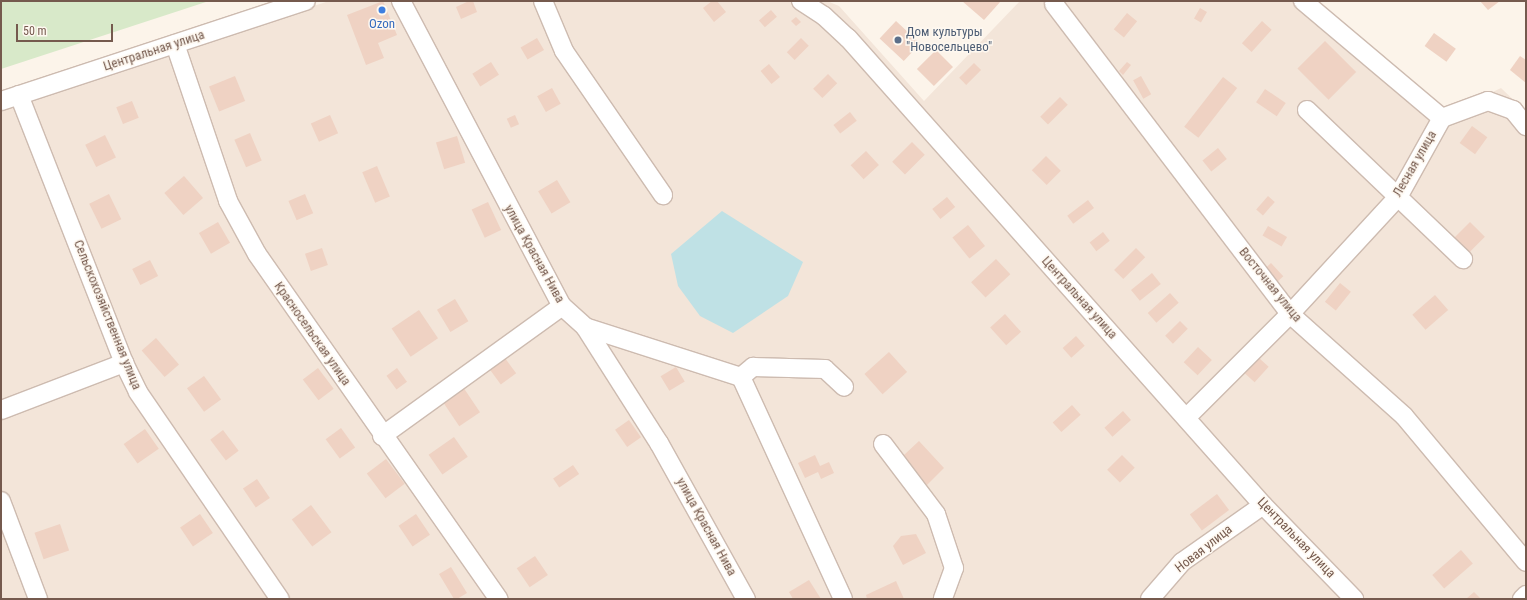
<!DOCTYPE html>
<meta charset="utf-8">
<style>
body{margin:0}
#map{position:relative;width:1527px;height:600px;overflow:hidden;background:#fcf4ea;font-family:"Roboto Condensed",sans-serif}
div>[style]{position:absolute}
.residential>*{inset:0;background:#f3e5d9}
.green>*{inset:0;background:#d8e9c9}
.water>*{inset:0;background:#bfe1e5}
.building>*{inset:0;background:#efd2c3;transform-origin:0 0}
.roads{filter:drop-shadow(1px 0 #cdbbb0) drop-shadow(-1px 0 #cdbbb0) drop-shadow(0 1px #cdbbb0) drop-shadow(0 -1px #cdbbb0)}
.minor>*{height:18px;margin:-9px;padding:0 9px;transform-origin:9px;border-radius:9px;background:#fff}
.dots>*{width:11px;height:11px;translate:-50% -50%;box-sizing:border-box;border:2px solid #fef8f0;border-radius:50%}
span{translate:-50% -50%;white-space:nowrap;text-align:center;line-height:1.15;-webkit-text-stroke:3px #fef8f0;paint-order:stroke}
.shop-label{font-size:13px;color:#366cbe}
.service-label{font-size:13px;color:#4e5e75}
.left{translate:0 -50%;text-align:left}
.street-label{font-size:13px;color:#755a4e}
.frame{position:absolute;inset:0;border:2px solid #755a4e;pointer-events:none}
.scale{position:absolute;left:16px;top:24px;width:97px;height:18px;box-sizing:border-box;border:2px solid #755a4e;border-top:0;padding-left:5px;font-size:12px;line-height:14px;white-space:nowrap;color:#755a4e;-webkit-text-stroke:3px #fef8f0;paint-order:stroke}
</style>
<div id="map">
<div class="residential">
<div style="clip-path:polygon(329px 1px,827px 1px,839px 6px,924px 101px,1020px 1px,1311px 1px,1445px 115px,1501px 88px,1526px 112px,1526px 599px,1px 599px,1px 108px)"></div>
</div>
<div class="green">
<div style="clip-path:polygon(1px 1px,209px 1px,1px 69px)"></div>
</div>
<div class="water">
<div style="clip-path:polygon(722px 211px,803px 262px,788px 296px,733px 333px,700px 316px,678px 286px,671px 254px)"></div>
</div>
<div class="building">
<div style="clip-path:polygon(383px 1px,397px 35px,378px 43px,384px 58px,366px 65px,347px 15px)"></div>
<div style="clip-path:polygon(469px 1px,473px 1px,477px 12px,461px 19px,456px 7px)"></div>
<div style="clip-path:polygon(712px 1px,717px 1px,726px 12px,714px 22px,703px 8px)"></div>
<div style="clip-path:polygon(962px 1px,1001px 1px,984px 20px)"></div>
<div style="clip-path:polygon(1480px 1px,1500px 1px,1488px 10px)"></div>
<div style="left:1200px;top:8px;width:8px;height:12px;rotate:30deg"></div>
<div style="left:771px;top:10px;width:9px;height:16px;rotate:49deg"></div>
<div style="left:1127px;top:13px;width:13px;height:21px;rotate:39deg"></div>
<div style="clip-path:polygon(796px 17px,801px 22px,796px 26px,791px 21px)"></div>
<div style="left:896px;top:21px;width:33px;height:24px;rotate:43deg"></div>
<div style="left:1262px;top:21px;width:13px;height:30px;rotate:42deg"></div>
<div style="left:1434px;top:33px;width:27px;height:16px;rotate:36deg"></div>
<div style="left:537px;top:38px;width:14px;height:19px;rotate:60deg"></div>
<div style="left:801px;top:38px;width:11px;height:20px;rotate:45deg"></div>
<div style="left:1325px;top:41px;width:44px;height:39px;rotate:45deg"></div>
<div style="left:936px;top:50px;width:24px;height:27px;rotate:45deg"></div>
<div style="clip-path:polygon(1520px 56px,1526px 60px,1526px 83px,1510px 70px)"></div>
<div style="left:491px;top:62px;width:15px;height:22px;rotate:58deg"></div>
<div style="clip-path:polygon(1127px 62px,1131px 65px,1123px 75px,1119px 71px)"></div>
<div style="left:974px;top:63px;width:10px;height:21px;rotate:45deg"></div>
<div style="left:769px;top:64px;width:17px;height:11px;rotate:50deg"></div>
<div style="left:828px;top:74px;width:13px;height:21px;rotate:45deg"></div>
<div style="left:235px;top:76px;width:27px;height:28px;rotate:68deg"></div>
<div style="left:1141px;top:76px;width:21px;height:9px;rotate:61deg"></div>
<div style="left:1223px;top:77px;width:18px;height:63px;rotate:38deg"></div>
<div style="left:552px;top:88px;width:18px;height:17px;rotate:61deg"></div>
<div style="left:1265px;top:89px;width:25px;height:16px;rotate:34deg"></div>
<div style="left:1060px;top:97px;width:11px;height:28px;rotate:45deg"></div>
<div style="left:132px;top:101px;width:18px;height:17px;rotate:68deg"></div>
<div style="left:850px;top:112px;width:11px;height:21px;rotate:52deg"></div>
<div style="left:330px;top:115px;width:20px;height:21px;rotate:66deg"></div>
<div style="left:515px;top:115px;width:10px;height:9px;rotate:66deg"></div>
<div style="left:1472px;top:126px;width:19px;height:21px;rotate:36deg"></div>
<div style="left:250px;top:133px;width:30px;height:17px;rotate:67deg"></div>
<div style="left:105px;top:135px;width:25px;height:22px;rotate:64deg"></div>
<div style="left:457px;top:136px;width:28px;height:22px;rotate:73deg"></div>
<div style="left:912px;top:142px;width:18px;height:28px;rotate:45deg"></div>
<div style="left:1218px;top:148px;width:14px;height:20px;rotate:51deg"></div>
<div style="left:866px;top:151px;width:19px;height:21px;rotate:47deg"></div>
<div style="left:1046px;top:156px;width:21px;height:20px;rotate:45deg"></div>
<div style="left:377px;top:166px;width:33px;height:16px;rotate:67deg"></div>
<div style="left:184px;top:176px;width:29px;height:26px;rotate:49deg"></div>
<div style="left:557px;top:180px;width:26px;height:22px;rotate:59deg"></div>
<div style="left:109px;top:194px;width:28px;height:22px;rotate:64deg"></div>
<div style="left:305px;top:194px;width:21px;height:18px;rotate:67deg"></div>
<div style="left:1268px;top:196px;width:9px;height:18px;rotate:41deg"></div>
<div style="left:947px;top:197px;width:13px;height:19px;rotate:51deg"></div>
<div style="left:1088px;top:200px;width:10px;height:26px;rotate:53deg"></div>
<div style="left:488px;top:202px;width:31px;height:18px;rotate:65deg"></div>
<div style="left:218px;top:222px;width:24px;height:22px;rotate:60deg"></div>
<div style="left:1470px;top:222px;width:21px;height:30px;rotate:45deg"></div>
<div style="left:968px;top:225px;width:27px;height:20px;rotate:51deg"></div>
<div style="left:1268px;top:226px;width:22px;height:11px;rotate:30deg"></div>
<div style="left:1103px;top:232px;width:11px;height:17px;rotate:52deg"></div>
<div style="left:322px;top:248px;width:18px;height:18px;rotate:71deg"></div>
<div style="left:1136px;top:248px;width:13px;height:31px;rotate:45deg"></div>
<div style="left:996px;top:259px;width:21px;height:34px;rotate:47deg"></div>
<div style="left:150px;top:260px;width:18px;height:20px;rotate:63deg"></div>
<div style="left:1271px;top:263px;width:18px;height:11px;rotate:47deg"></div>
<div style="left:1152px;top:273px;width:14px;height:27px;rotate:51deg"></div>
<div style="left:1340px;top:283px;width:14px;height:24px;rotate:39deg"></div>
<div style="left:1170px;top:293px;width:13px;height:30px;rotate:48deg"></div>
<div style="left:1435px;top:295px;width:20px;height:30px;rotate:49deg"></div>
<div style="left:455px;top:299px;width:26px;height:21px;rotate:59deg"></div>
<div style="left:419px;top:310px;width:34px;height:33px;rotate:56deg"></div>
<div style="left:1005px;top:314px;width:24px;height:20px;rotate:48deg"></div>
<div style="left:1180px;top:321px;width:11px;height:21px;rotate:45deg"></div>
<div style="left:1076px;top:336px;width:13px;height:18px;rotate:48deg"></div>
<div style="left:156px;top:338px;width:35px;height:19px;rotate:49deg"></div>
<div style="left:1198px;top:347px;width:19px;height:21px;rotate:43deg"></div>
<div style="left:889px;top:352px;width:27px;height:33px;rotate:48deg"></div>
<div style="left:505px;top:358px;width:19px;height:19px;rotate:54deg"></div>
<div style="left:1259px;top:358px;width:13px;height:21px;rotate:42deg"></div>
<div style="left:676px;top:367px;width:17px;height:18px;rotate:59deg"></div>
<div style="left:318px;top:368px;width:26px;height:19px;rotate:53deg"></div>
<div style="left:397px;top:368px;width:17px;height:13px;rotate:54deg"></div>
<div style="left:204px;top:376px;width:29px;height:21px;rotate:54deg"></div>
<div style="left:461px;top:384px;width:34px;height:25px;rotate:56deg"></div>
<div style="left:1072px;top:405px;width:13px;height:26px;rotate:48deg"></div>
<div style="left:1123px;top:411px;width:12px;height:25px;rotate:48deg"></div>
<div style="left:629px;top:420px;width:21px;height:17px;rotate:55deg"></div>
<div style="left:341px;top:428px;width:24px;height:19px;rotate:54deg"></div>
<div style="left:145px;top:429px;width:24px;height:26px;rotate:55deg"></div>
<div style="left:223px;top:430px;width:26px;height:16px;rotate:53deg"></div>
<div style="left:454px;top:437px;width:24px;height:31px;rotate:55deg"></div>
<div style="clip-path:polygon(919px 441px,944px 468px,927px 485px,921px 479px,910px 489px,890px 468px)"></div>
<div style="clip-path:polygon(815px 455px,820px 466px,829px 462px,834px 473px,821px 479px,818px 472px,805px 478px,798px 463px)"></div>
<div style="left:1122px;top:455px;width:18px;height:21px;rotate:45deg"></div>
<div style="left:386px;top:459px;width:31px;height:24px;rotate:53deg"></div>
<div style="left:573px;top:465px;width:11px;height:24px;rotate:56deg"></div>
<div style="left:257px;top:479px;width:23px;height:17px;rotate:56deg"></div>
<div style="left:1217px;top:494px;width:20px;height:34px;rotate:53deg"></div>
<div style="left:311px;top:505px;width:34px;height:24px;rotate:53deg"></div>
<div style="left:200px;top:514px;width:23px;height:24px;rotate:56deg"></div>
<div style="left:416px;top:514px;width:25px;height:21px;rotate:56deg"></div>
<div style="left:60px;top:524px;width:28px;height:27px;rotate:71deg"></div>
<div style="clip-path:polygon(916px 534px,926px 553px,903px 565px,893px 546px,901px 536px)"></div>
<div style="left:1461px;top:550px;width:18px;height:38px;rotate:49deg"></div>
<div style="left:535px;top:556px;width:23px;height:22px;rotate:56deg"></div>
<div style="clip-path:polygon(451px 567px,467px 593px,457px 599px,454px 599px,439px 574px)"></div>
<div style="clip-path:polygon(809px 580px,821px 599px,793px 599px,789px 592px)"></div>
<div style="clip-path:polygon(896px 581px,904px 599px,867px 599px,866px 595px)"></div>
<div style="clip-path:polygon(1474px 592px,1481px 599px,1466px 599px)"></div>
</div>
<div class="roads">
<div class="minor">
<div style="left:401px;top:1px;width:345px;rotate:62.2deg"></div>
<div style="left:562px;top:306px;width:31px;rotate:42deg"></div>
<div style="left:585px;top:327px;width:138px;rotate:57.5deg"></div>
<div style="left:659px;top:443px;width:179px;rotate:60.9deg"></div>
<div style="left:543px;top:1px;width:54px;rotate:67.2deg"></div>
<div style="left:564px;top:51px;width:175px;rotate:55.5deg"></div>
<div style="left:801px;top:1px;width:27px;rotate:33deg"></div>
<div style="left:824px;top:16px;width:33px;rotate:43deg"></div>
<div style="left:848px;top:38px;width:625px;rotate:48.37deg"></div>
<div style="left:1263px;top:505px;width:131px;rotate:45.9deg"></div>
<div style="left:1303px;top:1px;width:182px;rotate:40.1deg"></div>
<div style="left:1054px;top:4px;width:390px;rotate:52.7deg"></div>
<div style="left:1290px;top:314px;width:153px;rotate:41.8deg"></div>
<div style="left:1404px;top:416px;width:190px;rotate:50.1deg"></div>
<div style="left:175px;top:44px;width:166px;rotate:71.3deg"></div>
<div style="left:228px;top:201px;width:60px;rotate:61.3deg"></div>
<div style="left:257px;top:254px;width:421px;rotate:55deg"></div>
<div style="left:19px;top:95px;width:288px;rotate:68.6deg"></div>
<div style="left:124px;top:363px;width:32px;rotate:64deg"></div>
<div style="left:138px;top:392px;width:251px;rotate:55.6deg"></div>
<div style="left:1px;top:101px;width:321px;rotate:-18.2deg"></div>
<div style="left:1307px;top:110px;width:216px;rotate:43.7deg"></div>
<div style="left:585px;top:327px;width:164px;rotate:17.8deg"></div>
<div style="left:741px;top:377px;width:16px;rotate:-40deg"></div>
<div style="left:753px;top:367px;width:72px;rotate:1.6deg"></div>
<div style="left:825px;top:369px;width:26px;rotate:43deg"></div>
<div style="left:741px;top:377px;width:244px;rotate:65.3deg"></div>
<div style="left:1px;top:410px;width:132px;rotate:-20.9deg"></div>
<div style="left:1186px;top:418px;width:147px;rotate:-45deg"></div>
<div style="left:1290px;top:314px;width:159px;rotate:-47.3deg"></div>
<div style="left:1398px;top:197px;width:90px;rotate:-60.9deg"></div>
<div style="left:1442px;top:118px;width:49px;rotate:-20.3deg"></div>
<div style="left:1488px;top:101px;width:27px;rotate:20deg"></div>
<div style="left:1513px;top:110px;width:21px;rotate:51deg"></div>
<div style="left:382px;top:436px;width:222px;rotate:-35.8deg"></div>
<div style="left:883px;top:444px;width:88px;rotate:52.9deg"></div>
<div style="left:936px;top:514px;width:57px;rotate:71.6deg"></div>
<div style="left:954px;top:568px;width:33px;rotate:110deg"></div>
<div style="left:1px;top:501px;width:105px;rotate:69.3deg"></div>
<div style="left:1150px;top:599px;width:49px;rotate:-49.1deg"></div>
<div style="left:1182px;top:562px;width:99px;rotate:-35.1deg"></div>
<div style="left:1522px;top:599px;width:6px;rotate:-45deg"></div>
</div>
</div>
<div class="dots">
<div style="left:382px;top:10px;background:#3f7fe0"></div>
<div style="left:898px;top:40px;background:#5c6f8a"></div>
</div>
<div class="shop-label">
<span style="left:382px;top:24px">Ozon</span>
</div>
<div class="service-label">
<span class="left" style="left:906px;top:40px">Дом культуры<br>"Новосельцево"</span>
</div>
<div class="street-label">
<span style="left:154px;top:51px;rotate:-18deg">Центральная улица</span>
<span style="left:1415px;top:164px;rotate:-60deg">Лесная улица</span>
<span style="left:534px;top:254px;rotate:61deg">улица Красная Нива</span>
<span style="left:1270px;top:285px;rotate:51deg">Восточная улица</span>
<span style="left:1079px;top:298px;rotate:48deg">Центральная улица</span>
<span style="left:107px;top:315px;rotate:68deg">Сельскохозяйственная улица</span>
<span style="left:312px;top:334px;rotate:55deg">Красносельская улица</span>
<span style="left:706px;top:527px;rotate:61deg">улица Красная Нива</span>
<span style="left:1296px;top:538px;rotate:46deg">Центральная улица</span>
<span style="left:1204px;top:549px;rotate:-38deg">Новая улица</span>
</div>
<div class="frame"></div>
<div class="scale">50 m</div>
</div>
